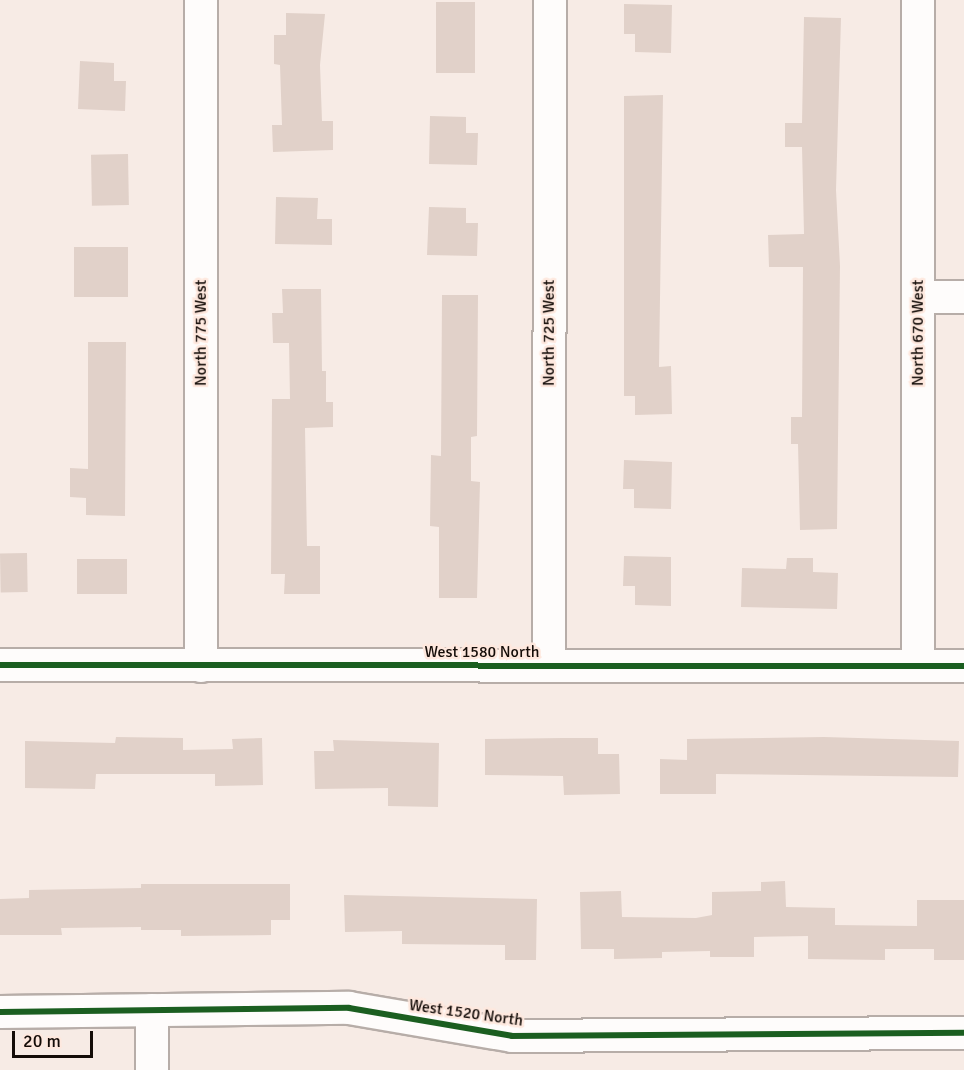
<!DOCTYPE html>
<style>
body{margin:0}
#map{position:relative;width:964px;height:1070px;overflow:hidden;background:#f7ebe5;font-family:Signika,sans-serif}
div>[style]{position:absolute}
.building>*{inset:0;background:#e1d1c9;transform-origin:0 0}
.roads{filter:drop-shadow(2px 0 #b7ada8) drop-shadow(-2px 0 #b7ada8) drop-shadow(0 2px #b7ada8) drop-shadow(0 -2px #b7ada8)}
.minor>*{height:32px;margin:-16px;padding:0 16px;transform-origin:16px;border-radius:16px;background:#fefcfb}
.cycleway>*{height:6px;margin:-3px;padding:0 3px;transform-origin:3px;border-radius:3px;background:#1b5e20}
span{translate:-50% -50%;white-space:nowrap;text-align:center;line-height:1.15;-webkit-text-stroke:5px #fee8de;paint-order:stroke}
.street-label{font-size:16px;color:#140c08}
.scale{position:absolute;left:12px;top:1031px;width:81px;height:27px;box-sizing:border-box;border:3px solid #140c08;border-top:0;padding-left:8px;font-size:18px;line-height:21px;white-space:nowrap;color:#140c08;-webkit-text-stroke:4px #fee8de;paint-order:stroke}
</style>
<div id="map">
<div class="building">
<div style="left:436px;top:2px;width:39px;height:71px"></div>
<div style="clip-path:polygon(624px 4px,672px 5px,671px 53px,635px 52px,635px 34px,624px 34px)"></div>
<div style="clip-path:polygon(286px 13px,325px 14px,320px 65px,322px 121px,333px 121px,333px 150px,273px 152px,272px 125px,282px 125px,280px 65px,274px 64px,274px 35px,286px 35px)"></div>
<div style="clip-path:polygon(804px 17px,841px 18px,836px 190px,840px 266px,837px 529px,800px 530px,798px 444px,791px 444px,791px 417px,802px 417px,803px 267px,769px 267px,768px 235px,804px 234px,802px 147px,785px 147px,785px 123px,802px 123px)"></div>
<div style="clip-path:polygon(80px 61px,114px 63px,114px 81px,126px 81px,125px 111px,78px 109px)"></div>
<div style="clip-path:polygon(663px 95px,659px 367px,671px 366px,672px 414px,635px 415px,635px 396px,624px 396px,624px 96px)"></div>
<div style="clip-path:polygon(430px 116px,466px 117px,466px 133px,478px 133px,477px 165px,429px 164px)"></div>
<div style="left:128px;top:154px;width:51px;height:37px;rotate:89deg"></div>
<div style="clip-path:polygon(276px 197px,318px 198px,317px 219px,332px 219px,332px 245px,275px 244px)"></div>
<div style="clip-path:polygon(429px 207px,466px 208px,466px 223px,478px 223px,477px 256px,427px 255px)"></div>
<div style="left:74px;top:247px;width:54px;height:50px"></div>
<div style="clip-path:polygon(282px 289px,321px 289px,322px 371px,326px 371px,326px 402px,333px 402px,333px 427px,305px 428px,307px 546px,320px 546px,320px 594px,284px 594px,285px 574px,271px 574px,272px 399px,290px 399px,289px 343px,273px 343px,272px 313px,283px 313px)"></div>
<div style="clip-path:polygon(442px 295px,478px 295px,477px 436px,471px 437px,471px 481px,480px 482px,477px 598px,439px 598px,439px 527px,430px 526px,431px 455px,441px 456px)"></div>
<div style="clip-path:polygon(88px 342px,126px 342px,125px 516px,86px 515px,86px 498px,70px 497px,70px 468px,88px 469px)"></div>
<div style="clip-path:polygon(624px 460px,672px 462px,671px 509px,634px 508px,634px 489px,623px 489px)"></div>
<div style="left:27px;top:553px;width:39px;height:27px;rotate:89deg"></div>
<div style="clip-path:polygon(624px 556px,671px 557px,671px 606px,635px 605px,635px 586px,623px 586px)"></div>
<div style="clip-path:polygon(787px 558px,813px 558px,813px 572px,838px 573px,837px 609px,741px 607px,742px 568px,786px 569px)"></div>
<div style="left:77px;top:559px;width:50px;height:35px"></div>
<div style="clip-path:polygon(116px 737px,183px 738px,183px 750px,233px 749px,232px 739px,262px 738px,263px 785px,215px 786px,215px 774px,96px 774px,95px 789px,25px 788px,25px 741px,115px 743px)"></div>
<div style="clip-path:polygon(824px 737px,959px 741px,958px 777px,716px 774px,716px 794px,660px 794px,660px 759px,687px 760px,687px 739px)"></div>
<div style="clip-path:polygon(563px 738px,598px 738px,598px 754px,619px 754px,620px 794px,564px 795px,563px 776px,485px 775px,485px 739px)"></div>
<div style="clip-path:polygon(333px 740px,439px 743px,438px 807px,388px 806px,388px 788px,315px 789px,314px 751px,334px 751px)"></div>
<div style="clip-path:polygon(785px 881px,786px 907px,835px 908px,835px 925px,917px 926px,917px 900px,964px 900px,964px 960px,934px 960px,934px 949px,885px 949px,885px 960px,808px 959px,808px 936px,754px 937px,754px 957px,710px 957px,710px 951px,662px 952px,662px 958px,614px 959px,614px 949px,581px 949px,580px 892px,621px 891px,622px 917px,696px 918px,712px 915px,712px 892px,761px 891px,761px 882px)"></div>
<div style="clip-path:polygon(141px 884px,290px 884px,290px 920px,271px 920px,271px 935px,181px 936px,181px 930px,141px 930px,141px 927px,61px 928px,62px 935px,0 935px,0 899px,29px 898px,29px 890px,141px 888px)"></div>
<div style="clip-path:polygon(344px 895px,537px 899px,536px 960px,505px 960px,505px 945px,402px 944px,402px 931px,345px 932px)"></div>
</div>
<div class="roads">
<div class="minor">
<div style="left:201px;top:0;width:666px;rotate:90deg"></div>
<div style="left:918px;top:0;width:666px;rotate:90deg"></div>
<div style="left:918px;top:297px;width:46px"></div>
<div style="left:0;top:665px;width:964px;rotate:0.06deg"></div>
<div style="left:549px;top:666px;width:666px;rotate:-89.91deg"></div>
<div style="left:152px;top:1010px;width:60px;rotate:90deg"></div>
<div style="left:0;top:1012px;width:349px;rotate:-0.7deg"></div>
<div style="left:349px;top:1008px;width:165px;rotate:9.7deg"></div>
<div style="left:512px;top:1036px;width:452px;rotate:-0.4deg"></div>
</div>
</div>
<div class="cycleway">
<div style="left:0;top:665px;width:964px;rotate:0.06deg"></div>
<div style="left:0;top:1012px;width:349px;rotate:-0.7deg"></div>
<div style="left:349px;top:1008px;width:165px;rotate:9.7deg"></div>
<div style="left:512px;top:1036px;width:452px;rotate:-0.4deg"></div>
</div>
<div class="street-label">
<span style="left:201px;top:333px;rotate:-90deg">North 775 West</span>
<span style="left:549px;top:333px;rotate:-90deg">North 725 West</span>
<span style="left:918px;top:333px;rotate:-90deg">North 670 West</span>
<span style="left:482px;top:652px">West 1580 North</span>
<span style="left:466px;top:1013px;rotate:8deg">West 1520 North</span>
</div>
<div class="scale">20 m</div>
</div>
